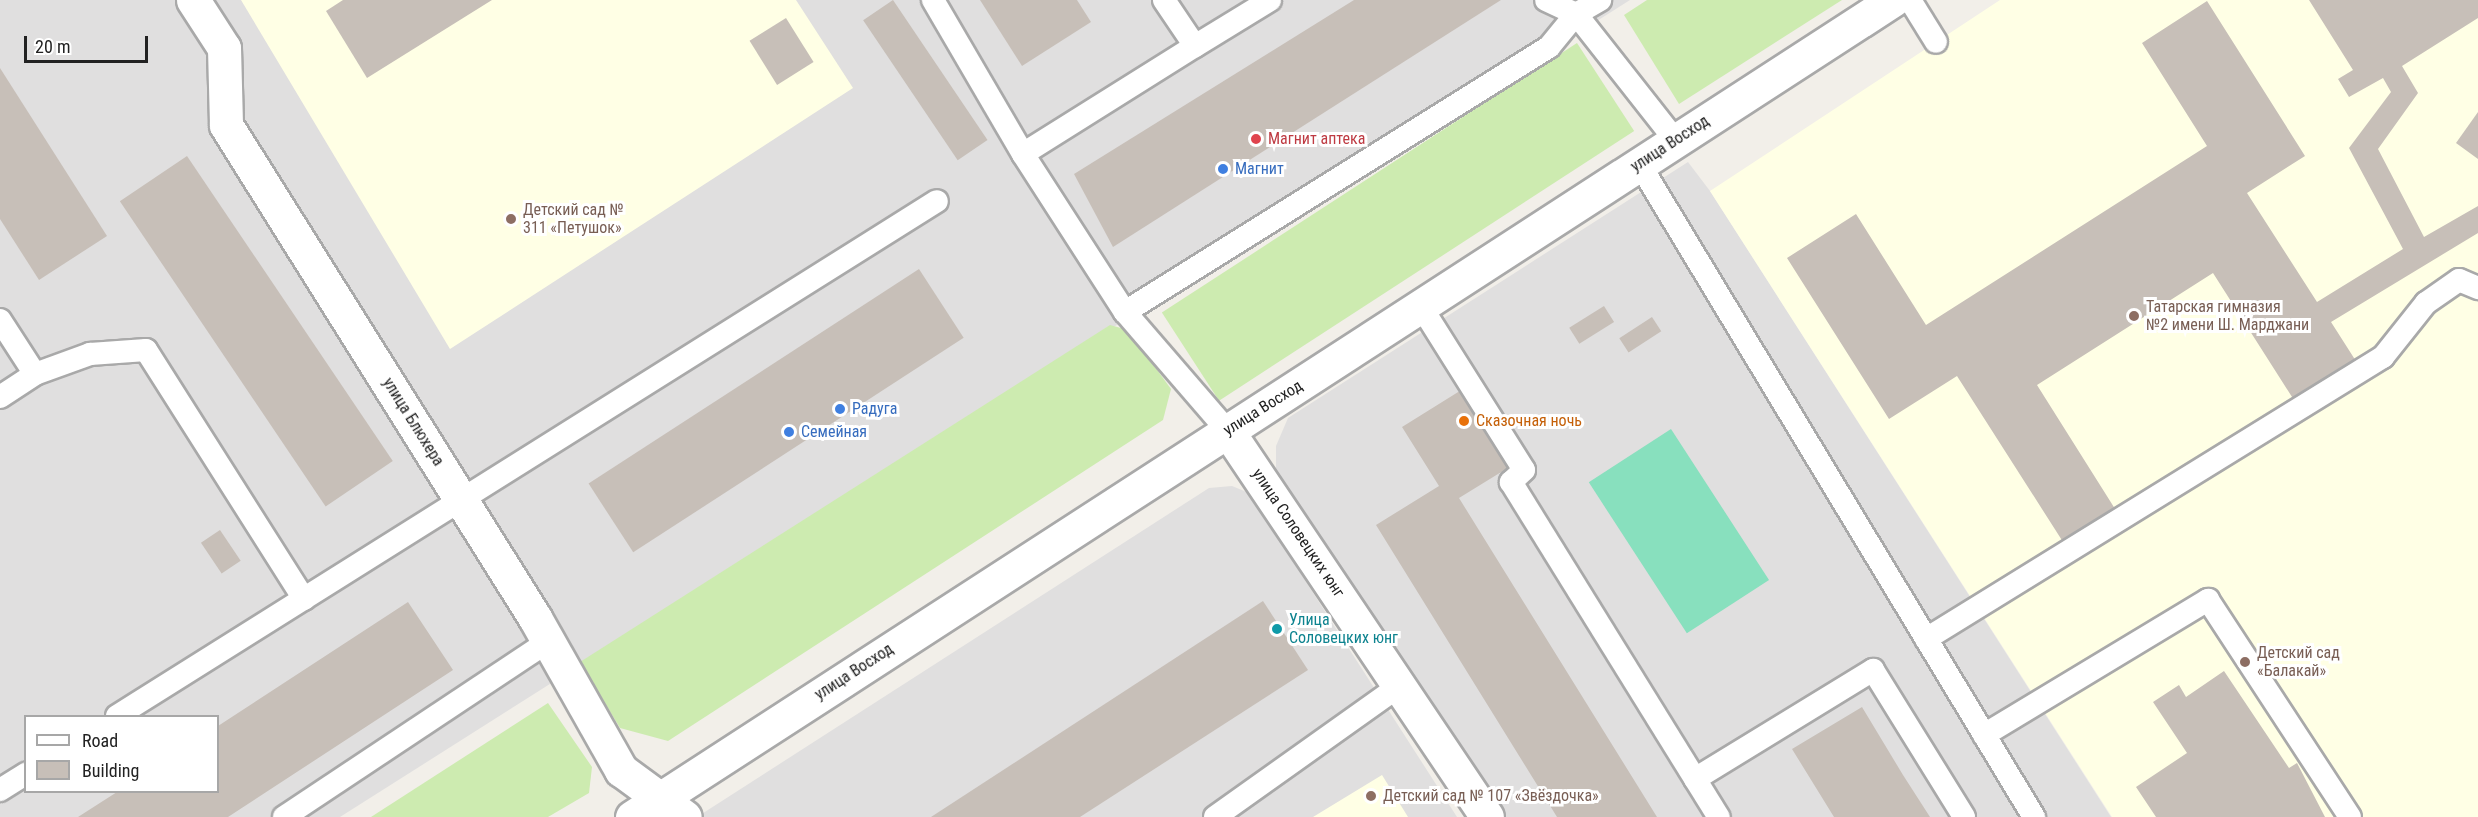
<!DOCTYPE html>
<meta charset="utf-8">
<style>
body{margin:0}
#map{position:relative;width:2478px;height:817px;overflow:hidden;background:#f2efe9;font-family:"Roboto Condensed",sans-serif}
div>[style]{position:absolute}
.residential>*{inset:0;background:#e0dfdf}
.education>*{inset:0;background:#ffffe5}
.grass>*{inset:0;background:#cdebb0;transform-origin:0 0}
.pitch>*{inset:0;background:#88e0be;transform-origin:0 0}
.building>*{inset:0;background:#c7bfb8;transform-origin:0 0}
.roads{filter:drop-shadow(2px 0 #a9a9a9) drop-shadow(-2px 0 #a9a9a9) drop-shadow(0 2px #a9a9a9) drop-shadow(0 -2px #a9a9a9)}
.service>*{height:22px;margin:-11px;padding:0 11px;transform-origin:11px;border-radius:11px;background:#fff}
.minor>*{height:33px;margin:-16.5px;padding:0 16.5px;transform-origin:16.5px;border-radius:16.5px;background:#fff}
.tertiary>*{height:33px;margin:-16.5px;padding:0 16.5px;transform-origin:16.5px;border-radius:16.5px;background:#fff}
.dots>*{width:16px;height:16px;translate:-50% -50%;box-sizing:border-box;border:3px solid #fff;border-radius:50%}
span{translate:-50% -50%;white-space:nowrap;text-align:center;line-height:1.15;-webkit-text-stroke:6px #fff;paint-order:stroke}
.health-label{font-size:16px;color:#be3a42}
.left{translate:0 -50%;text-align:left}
.street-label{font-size:16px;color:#222}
.shop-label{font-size:16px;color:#366cbe}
.education-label{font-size:16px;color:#785e54}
.food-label{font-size:16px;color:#c56008}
.culture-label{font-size:16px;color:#0d838f}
.legend{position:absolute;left:24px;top:715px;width:195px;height:78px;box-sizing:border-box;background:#fff;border:2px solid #a7a7a7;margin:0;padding:8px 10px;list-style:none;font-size:18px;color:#222}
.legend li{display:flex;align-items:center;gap:12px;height:30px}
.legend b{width:30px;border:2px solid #a7a7a7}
.scale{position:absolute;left:24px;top:36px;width:124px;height:27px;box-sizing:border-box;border:3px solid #222;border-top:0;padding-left:8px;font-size:18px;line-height:21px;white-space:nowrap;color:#222;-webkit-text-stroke:4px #fff;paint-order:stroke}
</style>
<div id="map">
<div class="residential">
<div style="clip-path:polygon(evenodd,0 0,1630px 0,340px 817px,0 817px,0 0,26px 716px,218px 716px,218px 792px,26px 792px,26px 716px)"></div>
<div style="clip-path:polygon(1688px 162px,1710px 191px,2111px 817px,1498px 817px,1276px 470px,1276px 446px,1288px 418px)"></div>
<div style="clip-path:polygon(1232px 486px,1249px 493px,1457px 817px,697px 817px,1209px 488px)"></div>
</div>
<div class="education">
<div style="clip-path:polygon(241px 0,796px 0,853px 88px,450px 349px)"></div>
<div style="clip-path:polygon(2000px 0,2478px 0,2478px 817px,2112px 817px,1710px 191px)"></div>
<div style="clip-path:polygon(1382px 775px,1408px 817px,1313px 817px)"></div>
</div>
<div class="grass">
<div style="clip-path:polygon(1647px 0,1842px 0,1679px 104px,1624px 15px)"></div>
<div style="left:1577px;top:43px;width:105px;height:495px;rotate:57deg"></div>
<div style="clip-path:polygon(1110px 325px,1128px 330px,1171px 389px,1163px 420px,668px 741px,620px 728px,580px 662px)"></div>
<div style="clip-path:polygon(548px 703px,592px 767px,589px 793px,548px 817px,371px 817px)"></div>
</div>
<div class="pitch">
<div style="left:1671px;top:429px;width:180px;height:98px;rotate:57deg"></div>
</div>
<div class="building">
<div style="clip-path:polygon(343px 0,492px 0,367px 78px,326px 11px)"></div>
<div style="left:893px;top:0;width:169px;height:36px;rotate:56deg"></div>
<div style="clip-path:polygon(980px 0,1077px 0,1091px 22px,1022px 66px)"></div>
<div style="clip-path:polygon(1354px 0,1501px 0,1113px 247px,1074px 174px)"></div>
<div style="clip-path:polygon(2309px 0,2478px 0,2478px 18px,2402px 66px,2418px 93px,2378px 149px,2424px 237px,2478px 206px,2478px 233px,2331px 322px,2361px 369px,2299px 408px,2213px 273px,2037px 385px,2117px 512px,2065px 545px,1957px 376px,1889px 419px,1787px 258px,1856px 214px,1926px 325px,2207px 146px,2142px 43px,2207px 1px,2305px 156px,2247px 193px,2317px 302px,2403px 249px,2349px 148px,2391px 92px,2383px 78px,2349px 97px,2338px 79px,2353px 70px)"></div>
<div style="left:786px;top:18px;width:52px;height:43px;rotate:58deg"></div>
<div style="clip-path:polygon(0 68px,107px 236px,39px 280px,0 219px)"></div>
<div style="clip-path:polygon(2478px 112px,2478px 159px,2456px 143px)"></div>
<div style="left:187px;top:156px;width:368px;height:81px;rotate:56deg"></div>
<div style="left:919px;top:269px;width:82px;height:394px;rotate:57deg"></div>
<div style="left:1604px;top:306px;width:19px;height:41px;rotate:58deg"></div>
<div style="left:1652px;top:317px;width:17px;height:39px;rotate:57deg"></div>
<div style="clip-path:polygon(1463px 389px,1511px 466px,1459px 498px,1657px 817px,1557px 817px,1376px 525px,1439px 486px,1402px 427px)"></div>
<div style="left:220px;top:530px;width:37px;height:23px;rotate:56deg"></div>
<div style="clip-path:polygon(1263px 601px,1308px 670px,1080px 817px,931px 817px)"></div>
<div style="clip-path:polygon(408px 602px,453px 670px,228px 817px,78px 817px,117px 792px,218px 792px,218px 726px)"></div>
<div style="clip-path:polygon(2224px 671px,2289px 768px,2297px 763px,2325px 817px,2156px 817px,2136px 787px,2187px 753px,2153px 702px,2179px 685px,2186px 697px)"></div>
<div style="clip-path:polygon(1862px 707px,1903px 775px,1930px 817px,1834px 817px,1792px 749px)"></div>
</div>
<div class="roads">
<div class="service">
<div style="left:933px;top:0;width:178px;rotate:59.7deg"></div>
<div style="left:1164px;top:0;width:55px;rotate:56deg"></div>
<div style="left:1195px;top:46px;width:203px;rotate:147.9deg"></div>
<div style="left:1023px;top:154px;width:188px;rotate:57.2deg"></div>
<div style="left:1125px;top:312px;width:156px;rotate:49.2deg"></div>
<div style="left:1546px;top:0;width:33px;rotate:25deg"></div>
<div style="left:1576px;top:14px;width:162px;rotate:51.8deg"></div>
<div style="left:1910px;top:0;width:49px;rotate:58.2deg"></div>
<div style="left:1195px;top:46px;width:88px;rotate:-31.5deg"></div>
<div style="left:1640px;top:165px;width:762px;rotate:58.86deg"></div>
<div style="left:1422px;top:308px;width:191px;rotate:57.8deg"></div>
<div style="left:1524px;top:470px;width:18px;rotate:137deg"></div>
<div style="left:1511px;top:482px;width:394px;rotate:58.2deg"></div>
<div style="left:1125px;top:312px;width:500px;rotate:-32.01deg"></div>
<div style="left:1549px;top:47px;width:43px;rotate:-50.7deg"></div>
<div style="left:1576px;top:14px;width:28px;rotate:-30deg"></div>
<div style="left:0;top:320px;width:64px;rotate:57.1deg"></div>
<div style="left:35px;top:374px;width:59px;rotate:-20deg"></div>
<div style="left:90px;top:354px;width:56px;rotate:-4.1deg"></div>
<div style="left:146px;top:350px;width:295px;rotate:57.6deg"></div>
<div style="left:0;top:397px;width:42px;rotate:-33.3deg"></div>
<div style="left:1926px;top:639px;width:537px;rotate:-31.68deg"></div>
<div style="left:2383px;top:357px;width:69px;rotate:-51.5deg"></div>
<div style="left:2426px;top:303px;width:40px;rotate:-34.9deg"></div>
<div style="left:2459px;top:280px;width:21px;rotate:23deg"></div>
<div style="left:117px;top:716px;width:968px;rotate:-32.13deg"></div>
<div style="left:1984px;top:735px;width:262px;rotate:-31.1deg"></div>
<div style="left:2208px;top:600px;width:259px;rotate:56.8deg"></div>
<div style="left:1695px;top:779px;width:209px;rotate:-31.5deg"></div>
<div style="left:1873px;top:670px;width:173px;rotate:58.2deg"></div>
<div style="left:0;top:790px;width:31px;rotate:-32deg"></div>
<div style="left:284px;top:817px;width:318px;rotate:-33.6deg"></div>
<div style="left:1215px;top:817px;width:226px;rotate:-35.4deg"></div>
</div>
<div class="minor">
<div style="left:193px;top:0;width:57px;rotate:57.1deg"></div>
<div style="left:224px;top:48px;width:77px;rotate:88.5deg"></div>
<div style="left:226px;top:125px;width:582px;rotate:57.92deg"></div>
<div style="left:535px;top:618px;width:175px;rotate:60.5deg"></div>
<div style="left:621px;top:770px;width:79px;rotate:36.3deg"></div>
<div style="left:1227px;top:430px;width:466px;rotate:56.1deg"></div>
</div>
<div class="tertiary">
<div style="left:632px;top:817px;width:1503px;rotate:-32.94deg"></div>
</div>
</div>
<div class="dots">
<div style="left:1256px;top:139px;background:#e0444e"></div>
<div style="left:1223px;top:169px;background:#3f7fe0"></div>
<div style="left:511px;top:219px;background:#8d6e63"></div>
<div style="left:2134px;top:316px;background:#8d6e63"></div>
<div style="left:840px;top:409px;background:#3f7fe0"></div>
<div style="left:1464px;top:421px;background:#e8710a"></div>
<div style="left:789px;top:432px;background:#3f7fe0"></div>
<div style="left:1277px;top:629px;background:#0f9aa8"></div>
<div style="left:2245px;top:662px;background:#8d6e63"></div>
<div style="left:1371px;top:796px;background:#8d6e63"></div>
</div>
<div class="health-label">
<span class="left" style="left:1268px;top:139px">Магнит аптека</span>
</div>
<div class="street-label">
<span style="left:1670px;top:144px;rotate:-33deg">улица Восход</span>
<span style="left:1263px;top:408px;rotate:-32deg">улица Восход</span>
<span style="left:413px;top:422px;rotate:58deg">улица Блюхера</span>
<span style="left:1298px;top:533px;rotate:56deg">улица Соловецких юнг</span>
<span style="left:854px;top:672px;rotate:-33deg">улица Восход</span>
</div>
<div class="shop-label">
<span class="left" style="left:1235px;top:169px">Магнит</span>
<span class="left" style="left:852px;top:409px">Радуга</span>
<span class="left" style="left:801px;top:432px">Семейная</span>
</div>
<div class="education-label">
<span class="left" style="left:523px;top:219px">Детский сад №<br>311 «Петушок»</span>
<span class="left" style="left:2146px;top:316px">Татарская гимназия<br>№2 имени Ш. Марджани</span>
<span class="left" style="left:2257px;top:662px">Детский сад<br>«Балакай»</span>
<span class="left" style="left:1383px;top:796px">Детский сад № 107 «Звёздочка»</span>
</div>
<div class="food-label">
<span class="left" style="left:1476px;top:421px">Сказочная ночь</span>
</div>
<div class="culture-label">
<span class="left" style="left:1289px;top:629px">Улица<br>Соловецких юнг</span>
</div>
<ul class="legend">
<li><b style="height:8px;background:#fff"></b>Road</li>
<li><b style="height:16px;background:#c7bfb8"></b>Building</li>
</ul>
<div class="scale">20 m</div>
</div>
